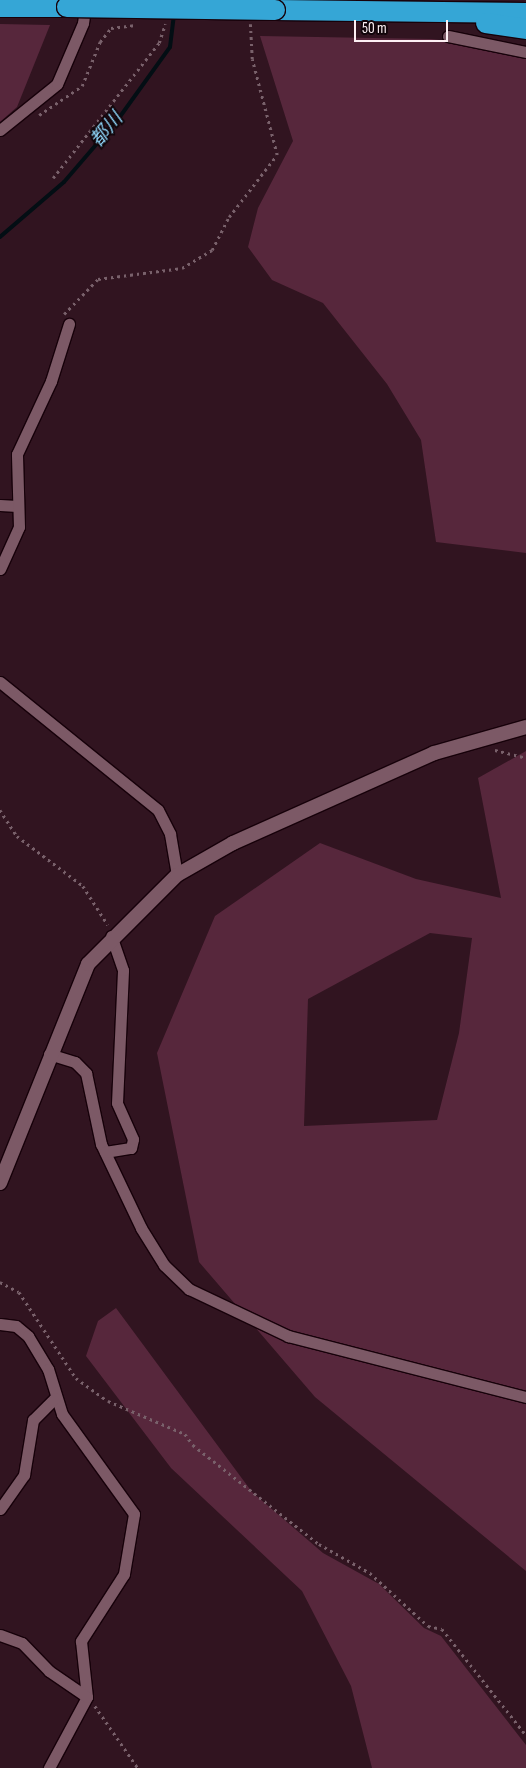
<!DOCTYPE html>
<meta charset="utf-8">
<style>
body{margin:0}
#map{position:relative;width:526px;height:1768px;overflow:hidden;background:#311420;font-family:"Sofia Sans Condensed","Noto Sans JP",sans-serif}
div>[style]{position:absolute}
.green>*{inset:0;background:#57273c}
.stream>*{height:4px;margin:-2px;padding:0 2px;transform-origin:2px;border-radius:2px;background:#030e14}
.path>*{height:2.5px;margin-top:-1.25px;transform-origin:0;background:repeating-linear-gradient(90deg,#79616b 0 2.5px,transparent 0 6.5px)}
.roads{filter:drop-shadow(1px 0 #17010a) drop-shadow(-1px 0 #17010a) drop-shadow(0 1px #17010a) drop-shadow(0 -1px #17010a)}
.minor>*{height:11px;margin:-5.5px;padding:0 5.5px;transform-origin:5.5px;border-radius:5.5px;background:#7c5966}
.tertiary>*{height:14px;margin:-7px;padding:0 7px;transform-origin:7px;border-radius:7px;background:#7c5966}
.motorway>*{height:20px;margin:-10px;padding:0 10px;transform-origin:10px;border-radius:10px;background:#35a6d6}
.bridges{filter:drop-shadow(1px 0 #17010a) drop-shadow(-1px 0 #17010a) drop-shadow(0 1px #17010a) drop-shadow(0 -1px #17010a)}
.motorway-bridge>*{height:20px;margin:-10px;padding:0 10px;transform-origin:10px;border-radius:10px;background:#35a6d6}
span{translate:-50% -50%;white-space:nowrap;text-align:center;line-height:1.15;-webkit-text-stroke:4px #11050a;paint-order:stroke}
.water-label{font-size:19px;color:#90d8fc;font-style:italic}
.scale{position:absolute;left:354px;top:20px;width:94px;height:22px;box-sizing:border-box;border:2px solid #fdf0f4;border-top:0;padding-left:6px;font-size:15px;line-height:18px;white-space:nowrap;color:#fdf0f4;-webkit-text-stroke:4px #11050a;paint-order:stroke}
</style>
<div id="map">
<div class="green">
<div style="clip-path:polygon(0 24px,50px 25px,17px 107px,0 122px)"></div>
<div style="clip-path:polygon(260px 36px,431px 39px,526px 50px,526px 553px,436px 542px,421px 440px,387px 384px,323px 303px,272px 280px,248px 247px,258px 208px,293px 141px)"></div>
<div style="clip-path:polygon(evenodd,526px 751px,526px 1571px,315px 1397px,199px 1262px,157px 1053px,215px 916px,320px 843px,416px 879px,501px 898px,478px 778px,526px 751px,430px 933px,472px 938px,459px 1033px,437px 1120px,304px 1126px,308px 999px,430px 933px)"></div>
<div style="clip-path:polygon(116px 1308px,252px 1492px,323px 1553px,379px 1584px,424px 1628px,441px 1636px,526px 1745px,526px 1768px,372px 1768px,351px 1686px,302px 1591px,171px 1468px,86px 1356px,98px 1321px)"></div>
</div>
<div class="stream">
<div style="left:0;top:237px;width:84px;rotate:-40.7deg"></div>
<div style="left:64px;top:182px;width:84px;rotate:-49.3deg"></div>
<div style="left:119px;top:118px;width:87px;rotate:-54.3deg"></div>
<div style="left:170px;top:47px;width:32px;rotate:-83deg"></div>
</div>
<div class="path">
<div style="left:39px;top:115px;width:52px;rotate:-34deg"></div>
<div style="left:82px;top:86px;width:48px;rotate:-67.8deg"></div>
<div style="left:100px;top:42px;width:18px;rotate:-52deg"></div>
<div style="left:111px;top:28px;width:25px;rotate:-7deg"></div>
<div style="left:53px;top:178px;width:172px;rotate:-51.9deg"></div>
<div style="left:159px;top:43px;width:20px;rotate:-72deg"></div>
<div style="left:64px;top:314px;width:49px;rotate:-45.8deg"></div>
<div style="left:98px;top:279px;width:85px;rotate:-7.5deg"></div>
<div style="left:182px;top:268px;width:35px;rotate:-31deg"></div>
<div style="left:212px;top:250px;width:37px;rotate:-63deg"></div>
<div style="left:229px;top:217px;width:78px;rotate:-52.3deg"></div>
<div style="left:277px;top:155px;width:99px;rotate:-104.6deg"></div>
<div style="left:252px;top:59px;width:35px;rotate:-93deg"></div>
<div style="left:495px;top:750px;width:32px;rotate:14deg"></div>
<div style="left:0;top:810px;width:31px;rotate:57deg"></div>
<div style="left:17px;top:836px;width:83px;rotate:37.1deg"></div>
<div style="left:83px;top:886px;width:46px;rotate:57.3deg"></div>
<div style="left:0;top:1282px;width:21px;rotate:28deg"></div>
<div style="left:19px;top:1292px;width:103px;rotate:56.5deg"></div>
<div style="left:76px;top:1378px;width:39px;rotate:36deg"></div>
<div style="left:108px;top:1401px;width:84px;rotate:23.2deg"></div>
<div style="left:185px;top:1434px;width:14px;rotate:54deg"></div>
<div style="left:193px;top:1445px;width:160px;rotate:38.2deg"></div>
<div style="left:319px;top:1544px;width:59px;rotate:29.6deg"></div>
<div style="left:370px;top:1573px;width:79px;rotate:42.4deg"></div>
<div style="left:428px;top:1626px;width:14px;rotate:12deg"></div>
<div style="left:442px;top:1629px;width:135px;rotate:51.6deg"></div>
<div style="left:95px;top:1706px;width:75px;rotate:55.3deg"></div>
</div>
<div class="roads">
<div class="minor">
<div style="left:448px;top:36px;width:80px;rotate:11.6deg"></div>
<div style="left:0;top:130px;width:73px;rotate:-38.9deg"></div>
<div style="left:57px;top:84px;width:66px;rotate:-66.9deg"></div>
<div style="left:83px;top:23px;width:21px;rotate:-82deg"></div>
<div style="left:0;top:505px;width:17px;rotate:3deg"></div>
<div style="left:0;top:569px;width:46px;rotate:-65.7deg"></div>
<div style="left:19px;top:527px;width:73px;rotate:-91.6deg"></div>
<div style="left:17px;top:454px;width:81px;rotate:-65deg"></div>
<div style="left:51px;top:381px;width:60px;rotate:-72.5deg"></div>
<div style="left:0;top:682px;width:203px;rotate:39deg"></div>
<div style="left:158px;top:810px;width:27px;rotate:63deg"></div>
<div style="left:170px;top:834px;width:42px;rotate:80.3deg"></div>
<div style="left:49px;top:1054px;width:27px;rotate:17deg"></div>
<div style="left:75px;top:1062px;width:16px;rotate:45deg"></div>
<div style="left:86px;top:1073px;width:73px;rotate:78.1deg"></div>
<div style="left:101px;top:1144px;width:93px;rotate:64.5deg"></div>
<div style="left:141px;top:1228px;width:44px;rotate:58.1deg"></div>
<div style="left:164px;top:1265px;width:35px;rotate:44deg"></div>
<div style="left:189px;top:1289px;width:110px;rotate:25.4deg"></div>
<div style="left:288px;top:1336px;width:246px;rotate:14.4deg"></div>
<div style="left:105px;top:1152px;width:26px;rotate:-9deg"></div>
<div style="left:131px;top:1148px;width:9px;rotate:-77deg"></div>
<div style="left:133px;top:1139px;width:39px;rotate:-114deg"></div>
<div style="left:117px;top:1103px;width:133px;rotate:-87.4deg"></div>
<div style="left:123px;top:970px;width:36px;rotate:-109deg"></div>
<div style="left:0;top:1324px;width:16px;rotate:7deg"></div>
<div style="left:16px;top:1326px;width:16px;rotate:40deg"></div>
<div style="left:28px;top:1336px;width:39px;rotate:59deg"></div>
<div style="left:48px;top:1369px;width:47px;rotate:72.7deg"></div>
<div style="left:62px;top:1414px;width:123px;rotate:54.2deg"></div>
<div style="left:134px;top:1514px;width:61px;rotate:99.5deg"></div>
<div style="left:124px;top:1574px;width:80px;rotate:122.7deg"></div>
<div style="left:81px;top:1641px;width:56px;rotate:83.9deg"></div>
<div style="left:87px;top:1697px;width:81px;rotate:118.2deg"></div>
<div style="left:0;top:1509px;width:42px;rotate:-54.8deg"></div>
<div style="left:24px;top:1475px;width:56px;rotate:-80.7deg"></div>
<div style="left:33px;top:1420px;width:31px;rotate:-45deg"></div>
<div style="left:0;top:1635px;width:23px;rotate:20deg"></div>
<div style="left:22px;top:1643px;width:39px;rotate:46deg"></div>
<div style="left:49px;top:1671px;width:46px;rotate:34.4deg"></div>
</div>
<div class="tertiary">
<div style="left:0;top:1183px;width:236px;rotate:-68.1deg"></div>
<div style="left:88px;top:964px;width:126px;rotate:-45deg"></div>
<div style="left:177px;top:875px;width:64px;rotate:-29.7deg"></div>
<div style="left:233px;top:843px;width:220px;rotate:-24.1deg"></div>
<div style="left:434px;top:753px;width:96px;rotate:-15.8deg"></div>
</div>
<div class="motorway">
<div style="left:0;top:7px;width:67px"></div>
<div style="left:275px;top:10px;width:251px;rotate:0.7deg"></div>
<div style="left:486px;top:23px;width:40px;rotate:8.5deg"></div>
</div>
</div>
<div class="bridges">
<div class="motorway-bridge">
<div style="left:67px;top:7px;width:208px;rotate:0.8deg"></div>
</div>
</div>
<div class="water-label">
<span style="left:107px;top:130px;rotate:-50deg">都川</span>
</div>
<div class="scale">50 m</div>
</div>
